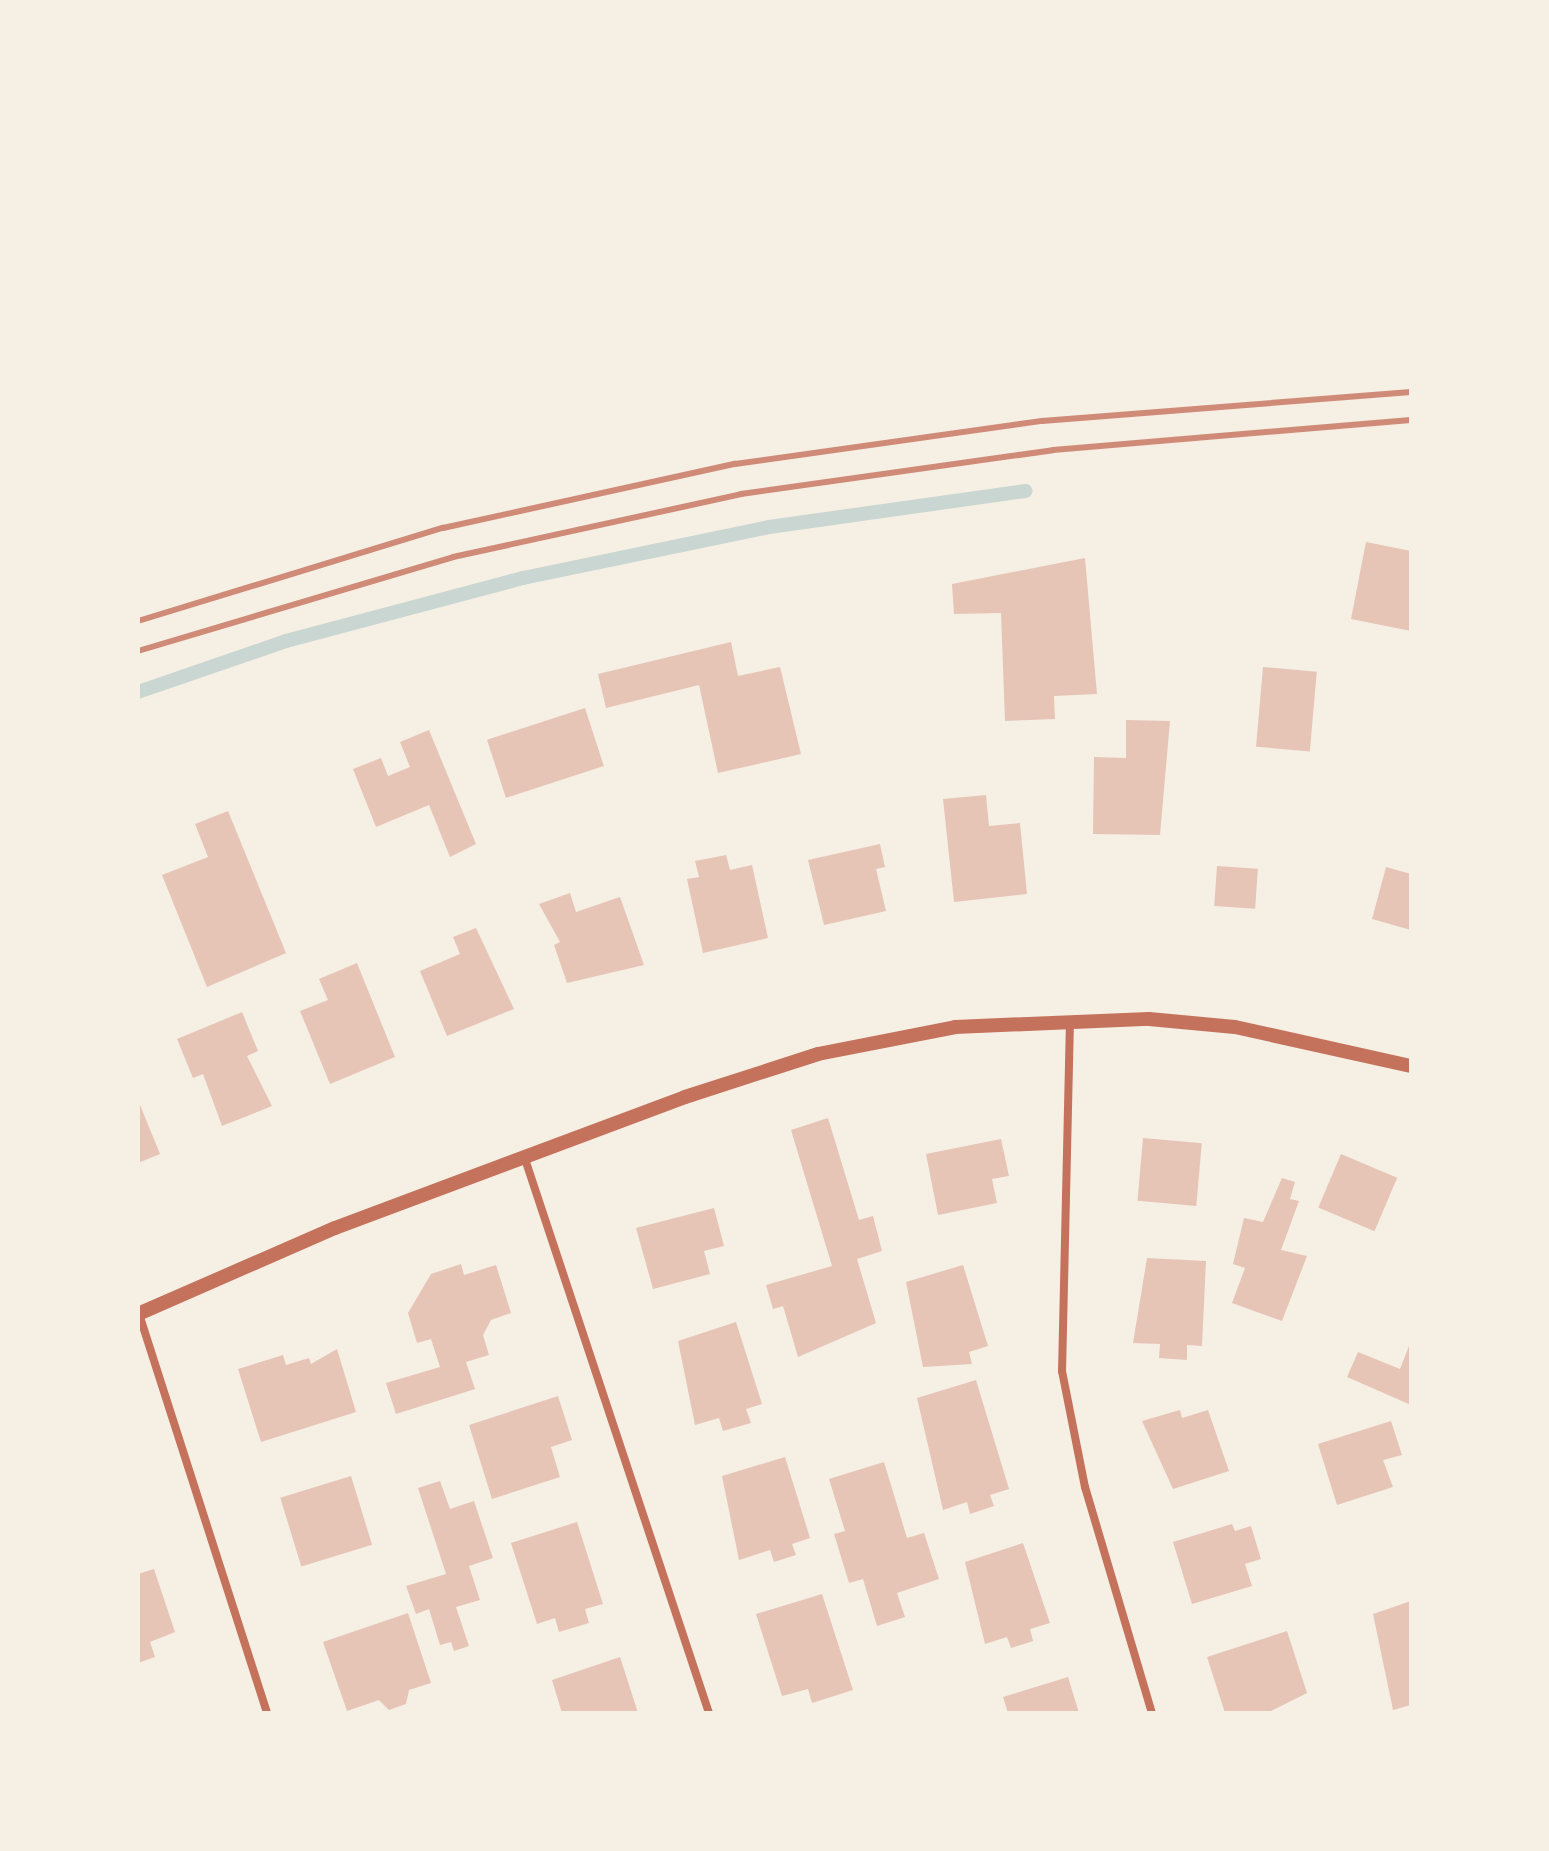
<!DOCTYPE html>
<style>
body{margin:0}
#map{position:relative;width:1549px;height:1851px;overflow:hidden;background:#f6efe4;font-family:Montserrat,sans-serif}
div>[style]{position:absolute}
.stream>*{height:14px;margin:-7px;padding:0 7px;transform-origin:7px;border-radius:7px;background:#c9d6d2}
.building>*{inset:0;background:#e6c5b7;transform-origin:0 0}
.minor>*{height:8px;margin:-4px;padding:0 4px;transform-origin:4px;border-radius:4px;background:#c5725c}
.tertiary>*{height:14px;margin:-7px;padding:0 7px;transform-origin:7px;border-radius:7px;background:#c5725c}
.rail>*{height:6px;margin:-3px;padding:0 3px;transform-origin:3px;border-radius:3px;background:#cf8b77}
span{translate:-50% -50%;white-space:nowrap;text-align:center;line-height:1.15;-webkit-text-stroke:8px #f6efe4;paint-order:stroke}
.frame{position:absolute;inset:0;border:140px solid #f6efe4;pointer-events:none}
</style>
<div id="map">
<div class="stream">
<div style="left:138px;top:692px;width:157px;rotate:-19deg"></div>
<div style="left:286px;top:641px;width:245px;rotate:-14.9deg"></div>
<div style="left:523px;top:578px;width:251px;rotate:-11.7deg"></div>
<div style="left:769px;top:527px;width:259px;rotate:-8deg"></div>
</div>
<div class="building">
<div style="clip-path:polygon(1366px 542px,1411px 551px,1411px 631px,1351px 619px)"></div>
<div style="clip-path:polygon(1085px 558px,1097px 694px,1054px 696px,1055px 719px,1005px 721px,1001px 613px,954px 614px,952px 584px)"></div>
<div style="clip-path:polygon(731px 642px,738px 676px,780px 667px,801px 754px,718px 773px,699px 685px,606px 708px,598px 674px)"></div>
<div style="left:1263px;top:667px;width:54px;height:80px;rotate:5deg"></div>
<div style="left:585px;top:708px;width:61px;height:103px;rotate:72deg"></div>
<div style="clip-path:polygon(1126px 720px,1170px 721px,1160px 835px,1093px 834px,1094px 757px,1126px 758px)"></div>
<div style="clip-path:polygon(429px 730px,476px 844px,450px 857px,429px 805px,376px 827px,353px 769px,381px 758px,388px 776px,410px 767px,400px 742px)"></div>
<div style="clip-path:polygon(986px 795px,989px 826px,1020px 823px,1027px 894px,954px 902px,943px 799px)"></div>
<div style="clip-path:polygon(228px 811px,286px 953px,207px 987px,162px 875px,208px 857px,195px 824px)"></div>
<div style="clip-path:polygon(880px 844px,885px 867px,876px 869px,886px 911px,824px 925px,808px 860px)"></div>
<div style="clip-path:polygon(726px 855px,730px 870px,752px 865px,768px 938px,703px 953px,687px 879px,699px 877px,695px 861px)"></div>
<div style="left:1217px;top:866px;width:41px;height:40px;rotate:4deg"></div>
<div style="clip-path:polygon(1386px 867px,1411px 874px,1411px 930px,1372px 919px)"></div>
<div style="clip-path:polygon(570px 893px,576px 912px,620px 897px,644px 965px,567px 983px,554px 945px,560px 942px,539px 904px)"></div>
<div style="clip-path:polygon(476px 928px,514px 1009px,447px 1036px,420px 971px,460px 954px,453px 937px)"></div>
<div style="clip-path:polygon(357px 963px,395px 1057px,330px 1084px,300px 1011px,328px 1000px,319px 979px)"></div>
<div style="clip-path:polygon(242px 1012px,258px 1051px,247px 1056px,272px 1106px,222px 1126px,203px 1074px,193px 1078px,177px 1039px)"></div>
<div style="clip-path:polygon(138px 1100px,160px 1154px,138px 1163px)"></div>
<div style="clip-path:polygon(828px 1118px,859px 1220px,873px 1216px,882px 1251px,857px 1259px,876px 1323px,798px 1357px,783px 1306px,773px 1309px,766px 1285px,832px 1266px,791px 1130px)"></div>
<div style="left:1143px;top:1138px;width:59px;height:63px;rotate:5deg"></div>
<div style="clip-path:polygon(1001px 1139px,1009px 1176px,992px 1179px,997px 1203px,938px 1215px,926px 1154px)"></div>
<div style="left:1341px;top:1154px;width:61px;height:58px;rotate:23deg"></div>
<div style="clip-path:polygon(1282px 1178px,1295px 1182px,1290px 1199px,1299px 1201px,1281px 1250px,1307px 1256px,1282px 1321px,1232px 1303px,1245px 1268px,1233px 1264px,1244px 1218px,1263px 1222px)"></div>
<div style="clip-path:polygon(714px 1208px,724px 1246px,704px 1251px,710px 1274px,653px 1289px,636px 1228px)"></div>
<div style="clip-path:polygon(1147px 1258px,1206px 1261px,1202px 1346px,1187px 1345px,1187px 1360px,1159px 1358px,1160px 1344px,1133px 1343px)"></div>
<div style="clip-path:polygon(461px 1264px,464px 1275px,496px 1265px,511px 1313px,491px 1320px,483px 1335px,489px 1355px,466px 1362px,475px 1389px,396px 1414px,386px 1383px,440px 1367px,431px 1339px,417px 1343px,408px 1313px,431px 1274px)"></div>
<div style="clip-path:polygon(963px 1265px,988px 1346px,969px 1352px,972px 1364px,923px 1367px,906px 1282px)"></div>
<div style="clip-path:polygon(736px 1322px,762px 1404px,746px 1409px,751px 1423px,723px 1431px,719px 1418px,695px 1425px,678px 1341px)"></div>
<div style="clip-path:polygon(1411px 1341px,1411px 1405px,1347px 1377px,1358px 1352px,1400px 1369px)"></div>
<div style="clip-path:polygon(337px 1349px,356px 1412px,261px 1442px,238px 1369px,283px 1355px,286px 1365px,309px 1358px,311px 1364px)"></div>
<div style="clip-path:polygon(976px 1380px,1009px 1489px,990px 1495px,994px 1506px,970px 1514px,967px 1502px,943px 1510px,917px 1398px)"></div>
<div style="clip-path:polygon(558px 1396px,572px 1440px,551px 1447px,560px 1477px,492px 1499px,469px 1425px)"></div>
<div style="clip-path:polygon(1180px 1410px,1182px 1418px,1208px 1410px,1229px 1471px,1173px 1489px,1142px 1421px)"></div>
<div style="clip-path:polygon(1391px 1421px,1402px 1455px,1383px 1460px,1393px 1487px,1337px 1505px,1318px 1444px)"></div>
<div style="clip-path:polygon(785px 1457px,810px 1538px,792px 1544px,796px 1555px,774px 1562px,770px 1550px,739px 1560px,722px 1476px)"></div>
<div style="clip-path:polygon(884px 1462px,907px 1538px,924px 1533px,939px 1579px,897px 1593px,905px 1617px,877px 1626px,863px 1579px,849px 1583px,834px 1534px,845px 1531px,829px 1479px)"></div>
<div style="left:351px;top:1476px;width:72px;height:74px;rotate:73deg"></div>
<div style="clip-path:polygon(440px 1481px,450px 1509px,474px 1501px,493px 1558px,469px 1566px,480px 1600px,456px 1607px,469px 1646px,454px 1651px,451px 1642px,440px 1645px,429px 1609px,416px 1614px,406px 1586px,446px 1574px,418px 1488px)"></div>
<div style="clip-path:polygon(577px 1522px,603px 1604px,585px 1609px,589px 1623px,559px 1632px,555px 1618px,537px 1624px,511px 1543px)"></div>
<div style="clip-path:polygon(1232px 1524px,1235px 1531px,1251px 1526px,1261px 1559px,1245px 1564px,1252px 1586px,1192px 1604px,1173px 1542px)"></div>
<div style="clip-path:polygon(1023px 1543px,1050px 1623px,1030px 1629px,1033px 1641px,1011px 1648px,1007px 1637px,985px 1644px,965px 1562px)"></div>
<div style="clip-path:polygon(154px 1569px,175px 1632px,150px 1642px,155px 1657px,138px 1663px,138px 1574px)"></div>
<div style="clip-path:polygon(822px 1594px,853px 1690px,812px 1703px,808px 1689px,782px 1696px,756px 1614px)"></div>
<div style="clip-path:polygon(1411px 1601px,1411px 1705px,1393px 1710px,1373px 1614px)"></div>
<div style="clip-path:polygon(408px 1613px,431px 1683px,409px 1690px,406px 1704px,389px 1710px,379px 1700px,347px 1711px,323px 1642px)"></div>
<div style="clip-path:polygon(1287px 1631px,1307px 1693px,1267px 1713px,1225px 1713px,1207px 1657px)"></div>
<div style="clip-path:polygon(620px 1657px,638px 1713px,562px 1713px,552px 1680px)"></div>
<div style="clip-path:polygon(1068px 1677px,1079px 1713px,1008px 1713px,1003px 1697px)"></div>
</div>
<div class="minor">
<div style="left:1070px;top:1020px;width:351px;rotate:91.3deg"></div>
<div style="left:1062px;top:1371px;width:118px;rotate:78.8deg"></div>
<div style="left:1085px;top:1487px;width:236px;rotate:73.5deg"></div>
<div style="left:524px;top:1156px;width:587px;rotate:71.63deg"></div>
<div style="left:139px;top:1314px;width:419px;rotate:72.2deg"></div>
</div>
<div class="tertiary">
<div style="left:138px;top:1314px;width:215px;rotate:-23.6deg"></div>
<div style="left:335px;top:1228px;width:374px;rotate:-20.5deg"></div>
<div style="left:685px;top:1097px;width:140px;rotate:-17.9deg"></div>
<div style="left:818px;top:1054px;width:140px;rotate:-11.1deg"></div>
<div style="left:955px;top:1027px;width:194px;rotate:-2.4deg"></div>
<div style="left:1149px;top:1019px;width:86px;rotate:5.3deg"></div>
<div style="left:1235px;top:1027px;width:180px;rotate:12.5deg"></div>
</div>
<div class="rail">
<div style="left:138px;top:621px;width:319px;rotate:-17deg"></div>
<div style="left:443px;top:528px;width:299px;rotate:-12.4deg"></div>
<div style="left:735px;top:464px;width:310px;rotate:-8deg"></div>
<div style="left:1042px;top:421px;width:370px;rotate:-4.5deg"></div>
<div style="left:138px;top:651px;width:329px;rotate:-16.6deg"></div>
<div style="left:453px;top:557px;width:295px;rotate:-12.3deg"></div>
<div style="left:741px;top:494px;width:315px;rotate:-8deg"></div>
<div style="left:1053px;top:450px;width:359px;rotate:-4.8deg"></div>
</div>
<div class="frame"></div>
</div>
